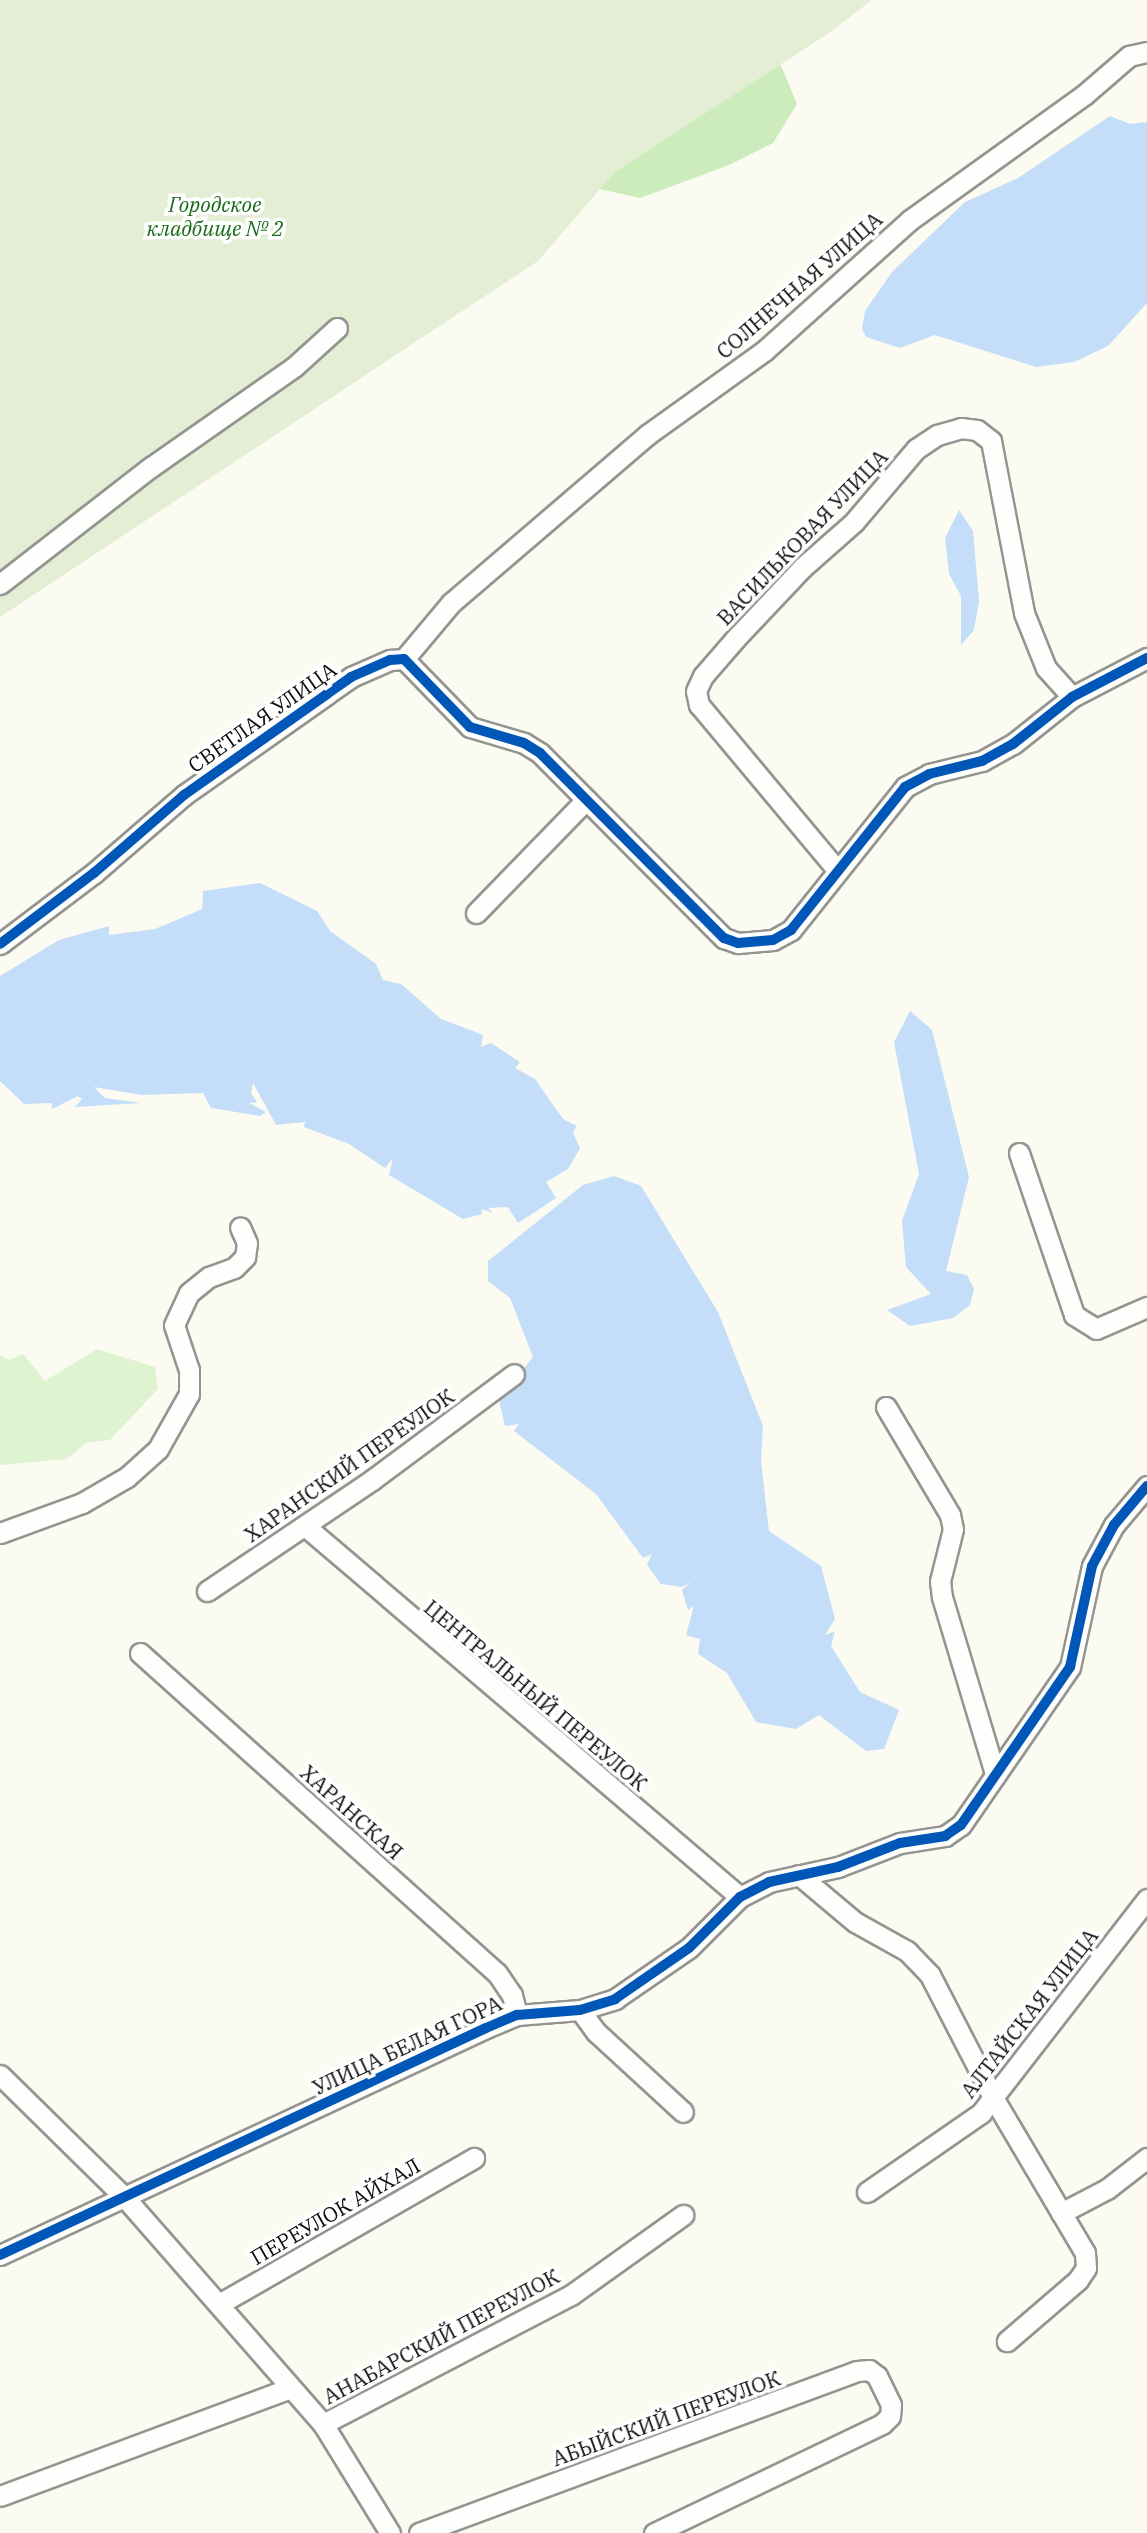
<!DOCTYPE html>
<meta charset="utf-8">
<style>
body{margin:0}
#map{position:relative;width:1147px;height:2533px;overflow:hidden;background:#fbfbf1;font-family:"IBM Plex Serif",serif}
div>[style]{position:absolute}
.green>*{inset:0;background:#def3cf}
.forest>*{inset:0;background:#ccecbc}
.cemetery>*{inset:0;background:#e3eed4}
.water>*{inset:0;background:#c4ddf8}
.roads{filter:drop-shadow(2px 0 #949490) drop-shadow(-2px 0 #949490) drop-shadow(0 2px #949490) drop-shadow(0 -2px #949490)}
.minor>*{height:19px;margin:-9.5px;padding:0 9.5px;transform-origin:9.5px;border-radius:9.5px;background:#fefefd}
.cycleway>*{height:10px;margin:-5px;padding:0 5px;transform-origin:5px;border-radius:5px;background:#0057b8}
span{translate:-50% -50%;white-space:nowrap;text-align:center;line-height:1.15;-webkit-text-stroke:7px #fff;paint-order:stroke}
.park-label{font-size:21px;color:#1a6b18;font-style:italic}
.street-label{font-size:21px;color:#0d0d0d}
</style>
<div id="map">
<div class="green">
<div style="clip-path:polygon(97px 1349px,155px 1367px,158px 1389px,110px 1440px,86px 1443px,67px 1459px,0 1465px,0 1355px,10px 1360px,23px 1354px,45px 1381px)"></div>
</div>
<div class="forest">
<div style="clip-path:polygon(772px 44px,797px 104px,773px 143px,729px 165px,640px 198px,568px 182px)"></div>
</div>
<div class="cemetery">
<div style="clip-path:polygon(0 0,872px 0,829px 33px,615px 172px,538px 261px,0 617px)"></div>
</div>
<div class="water">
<div style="clip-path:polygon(1110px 116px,1130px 124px,1147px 122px,1147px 303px,1108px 346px,1074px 362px,1036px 367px,935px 335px,900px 348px,866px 337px,862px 329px,865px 311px,892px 272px,965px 202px,1018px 178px)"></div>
<div style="clip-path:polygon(959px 510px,973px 531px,979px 601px,974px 630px,961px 645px,961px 596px,949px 574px,945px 538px)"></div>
<div style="clip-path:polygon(260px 883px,317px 911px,330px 931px,376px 964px,383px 980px,401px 984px,441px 1019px,483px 1035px,481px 1047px,491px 1043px,520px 1062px,515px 1068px,535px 1079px,563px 1119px,577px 1126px,573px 1133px,580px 1148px,568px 1169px,546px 1182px,556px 1198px,518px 1223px,508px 1207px,488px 1208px,493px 1213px,481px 1209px,482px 1214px,463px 1219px,389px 1175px,393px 1158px,385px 1168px,349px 1144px,304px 1127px,305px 1122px,276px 1125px,253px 1083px,251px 1094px,257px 1102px,249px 1103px,266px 1112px,260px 1116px,211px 1108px,203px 1093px,141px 1095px,94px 1087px,105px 1098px,141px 1103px,75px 1107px,82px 1099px,78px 1096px,52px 1109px,52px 1103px,24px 1104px,0 1081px,0 976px,59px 940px,109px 926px,109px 935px,155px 929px,202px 909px,203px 891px)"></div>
<div style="clip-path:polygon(910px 1011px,932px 1030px,969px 1177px,946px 1271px,967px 1275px,974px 1289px,970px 1305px,953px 1318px,910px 1326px,887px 1310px,931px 1294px,906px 1267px,902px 1221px,919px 1174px,894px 1042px)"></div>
<div style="clip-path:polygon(614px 1176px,641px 1186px,718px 1312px,763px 1426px,761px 1461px,769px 1531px,821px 1566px,835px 1619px,825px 1635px,835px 1631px,831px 1646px,860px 1692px,899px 1710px,884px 1749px,866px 1751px,819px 1715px,796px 1729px,756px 1722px,727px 1673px,698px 1654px,700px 1639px,686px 1635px,694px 1606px,688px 1610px,682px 1590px,691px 1582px,682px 1587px,661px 1584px,647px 1565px,652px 1554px,643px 1558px,596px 1494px,514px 1431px,519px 1424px,505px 1426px,499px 1400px,533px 1357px,510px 1298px,488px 1281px,488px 1261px,583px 1185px)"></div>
</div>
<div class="roads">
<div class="minor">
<div style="left:0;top:584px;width:191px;rotate:-37.8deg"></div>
<div style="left:151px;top:467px;width:174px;rotate:-35deg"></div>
<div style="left:294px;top:367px;width:58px;rotate:-42.2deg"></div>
<div style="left:404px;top:659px;width:73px;rotate:-50deg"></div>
<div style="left:451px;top:603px;width:258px;rotate:-40.6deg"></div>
<div style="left:647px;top:435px;width:144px;rotate:-35.7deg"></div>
<div style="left:764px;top:351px;width:196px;rotate:-41.9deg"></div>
<div style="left:910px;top:220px;width:214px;rotate:-35.7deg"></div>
<div style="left:1084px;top:95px;width:60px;rotate:-40.9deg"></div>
<div style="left:1129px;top:56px;width:18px;rotate:-13deg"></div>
<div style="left:838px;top:871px;width:217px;rotate:-129.9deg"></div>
<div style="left:699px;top:705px;width:14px;rotate:-102deg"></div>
<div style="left:696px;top:691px;width:17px;rotate:-65deg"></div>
<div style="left:703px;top:676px;width:49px;rotate:-49.1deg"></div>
<div style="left:735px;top:639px;width:99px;rotate:-46.6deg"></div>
<div style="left:803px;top:567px;width:68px;rotate:-41.4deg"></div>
<div style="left:854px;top:522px;width:96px;rotate:-49.7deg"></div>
<div style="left:916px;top:449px;width:25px;rotate:-34deg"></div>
<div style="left:937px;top:435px;width:25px;rotate:-16deg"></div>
<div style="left:961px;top:428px;width:16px;rotate:7deg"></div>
<div style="left:977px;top:430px;width:18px;rotate:38deg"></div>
<div style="left:991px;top:441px;width:175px;rotate:79.1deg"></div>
<div style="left:1024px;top:613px;width:59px;rotate:68.2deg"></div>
<div style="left:1046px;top:668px;width:39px;rotate:48deg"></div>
<div style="left:476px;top:913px;width:158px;rotate:-45.8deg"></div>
<div style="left:0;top:944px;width:118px;rotate:-37.1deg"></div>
<div style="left:94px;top:873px;width:119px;rotate:-40.9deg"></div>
<div style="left:184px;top:795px;width:175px;rotate:-35.2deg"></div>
<div style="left:327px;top:694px;width:29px;rotate:-35deg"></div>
<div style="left:351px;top:677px;width:43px;rotate:-23.6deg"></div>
<div style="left:390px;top:660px;width:14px;rotate:-4deg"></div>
<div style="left:404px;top:659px;width:95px;rotate:45.9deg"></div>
<div style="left:470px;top:727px;width:56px;rotate:16.5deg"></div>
<div style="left:524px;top:743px;width:19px;rotate:32deg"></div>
<div style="left:540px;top:753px;width:261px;rotate:45.2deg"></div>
<div style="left:724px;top:938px;width:15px;rotate:20deg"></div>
<div style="left:738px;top:943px;width:35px;rotate:-5deg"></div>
<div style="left:773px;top:940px;width:21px;rotate:-29deg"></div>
<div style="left:791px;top:930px;width:183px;rotate:-51.4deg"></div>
<div style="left:905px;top:787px;width:27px;rotate:-28deg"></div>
<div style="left:929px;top:774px;width:55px;rotate:-13.8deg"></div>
<div style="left:982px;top:761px;width:35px;rotate:-29deg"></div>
<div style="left:1013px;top:744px;width:75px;rotate:-38.5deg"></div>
<div style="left:1072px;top:697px;width:85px;rotate:-27.5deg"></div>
<div style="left:1019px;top:1153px;width:171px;rotate:71.2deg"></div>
<div style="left:1074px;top:1315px;width:26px;rotate:32deg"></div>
<div style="left:1096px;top:1329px;width:56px;rotate:-23.3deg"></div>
<div style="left:886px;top:1407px;width:126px;rotate:59.3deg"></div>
<div style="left:950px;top:1515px;width:14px;rotate:78deg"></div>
<div style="left:953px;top:1529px;width:54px;rotate:104deg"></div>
<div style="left:940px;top:1581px;width:16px;rotate:83deg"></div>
<div style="left:942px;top:1597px;width:185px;rotate:73.3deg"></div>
<div style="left:305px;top:1526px;width:572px;rotate:40.46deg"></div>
<div style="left:0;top:1533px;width:87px;rotate:-20.1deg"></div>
<div style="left:82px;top:1503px;width:52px;rotate:-30deg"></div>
<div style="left:127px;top:1477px;width:42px;rotate:-42.1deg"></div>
<div style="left:158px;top:1449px;width:63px;rotate:-60.6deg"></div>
<div style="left:189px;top:1394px;width:24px;rotate:-90deg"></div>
<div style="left:189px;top:1370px;width:47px;rotate:-108.4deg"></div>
<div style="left:174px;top:1325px;width:35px;rotate:-65deg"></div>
<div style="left:189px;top:1293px;width:26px;rotate:-39deg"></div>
<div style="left:209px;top:1277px;width:27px;rotate:-20deg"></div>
<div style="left:234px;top:1268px;width:16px;rotate:-45deg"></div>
<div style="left:245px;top:1257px;width:14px;rotate:-82deg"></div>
<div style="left:247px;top:1243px;width:17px;rotate:-114deg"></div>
<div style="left:207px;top:1591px;width:199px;rotate:-33.9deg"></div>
<div style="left:372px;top:1480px;width:177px;rotate:-36.7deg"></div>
<div style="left:140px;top:1653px;width:479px;rotate:41.9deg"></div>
<div style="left:497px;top:1973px;width:27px;rotate:56deg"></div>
<div style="left:512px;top:1995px;width:21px;rotate:76deg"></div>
<div style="left:799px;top:1875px;width:73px;rotate:40deg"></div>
<div style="left:855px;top:1922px;width:60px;rotate:29.1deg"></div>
<div style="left:907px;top:1951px;width:33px;rotate:46deg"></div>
<div style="left:930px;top:1975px;width:140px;rotate:62.7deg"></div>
<div style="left:994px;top:2099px;width:179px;rotate:59.4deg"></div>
<div style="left:1085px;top:2253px;width:15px;rotate:86deg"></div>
<div style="left:1086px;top:2268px;width:14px;rotate:124deg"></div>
<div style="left:1078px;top:2280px;width:94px;rotate:139.3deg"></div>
<div style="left:580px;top:2010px;width:27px;rotate:54deg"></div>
<div style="left:596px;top:2032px;width:118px;rotate:42.6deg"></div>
<div style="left:0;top:2075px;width:177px;rotate:44.5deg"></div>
<div style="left:126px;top:2199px;width:299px;rotate:48.8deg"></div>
<div style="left:323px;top:2424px;width:128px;rotate:58.4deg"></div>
<div style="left:867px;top:2192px;width:139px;rotate:-34.7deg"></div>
<div style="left:981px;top:2113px;width:271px;rotate:-52.2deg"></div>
<div style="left:1061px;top:2213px;width:52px;rotate:-27.6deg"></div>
<div style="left:1107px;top:2189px;width:51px;rotate:-37.8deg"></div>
<div style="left:0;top:2255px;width:536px;rotate:-25.04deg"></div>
<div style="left:486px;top:2028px;width:34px;rotate:-23deg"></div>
<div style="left:517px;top:2015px;width:63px;rotate:-4.5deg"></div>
<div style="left:580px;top:2010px;width:37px;rotate:-17deg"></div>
<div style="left:615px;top:1999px;width:90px;rotate:-34.6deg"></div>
<div style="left:689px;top:1948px;width:72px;rotate:-45deg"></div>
<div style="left:740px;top:1897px;width:33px;rotate:-27deg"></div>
<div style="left:769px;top:1882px;width:71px;rotate:-12.3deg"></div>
<div style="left:838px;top:1867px;width:66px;rotate:-21.2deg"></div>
<div style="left:900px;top:1843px;width:46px;rotate:-8.8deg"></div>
<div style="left:945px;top:1836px;width:19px;rotate:-35deg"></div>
<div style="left:961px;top:1825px;width:192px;rotate:-55.4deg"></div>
<div style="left:1070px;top:1667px;width:103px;rotate:-77.7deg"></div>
<div style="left:1092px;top:1566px;width:47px;rotate:-61.8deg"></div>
<div style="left:1114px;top:1525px;width:51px;rotate:-49.8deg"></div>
<div style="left:219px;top:2304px;width:294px;rotate:-29.8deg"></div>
<div style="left:323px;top:2424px;width:280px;rotate:-27.5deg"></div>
<div style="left:571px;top:2295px;width:138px;rotate:-35.5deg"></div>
<div style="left:0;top:2496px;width:309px;rotate:-20.4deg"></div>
<div style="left:419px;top:2533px;width:467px;rotate:-20.3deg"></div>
<div style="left:857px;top:2371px;width:12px;rotate:-5deg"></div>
<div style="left:869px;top:2370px;width:10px;rotate:37deg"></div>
<div style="left:877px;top:2376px;width:32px;rotate:64deg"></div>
<div style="left:891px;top:2405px;width:11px;rotate:95deg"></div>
<div style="left:890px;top:2416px;width:11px;rotate:135deg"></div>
<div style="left:882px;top:2424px;width:253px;rotate:154.4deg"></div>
</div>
</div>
<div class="cycleway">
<div style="left:0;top:944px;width:118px;rotate:-37.1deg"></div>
<div style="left:94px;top:873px;width:119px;rotate:-40.9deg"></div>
<div style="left:184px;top:795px;width:175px;rotate:-35.2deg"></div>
<div style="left:327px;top:694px;width:29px;rotate:-35deg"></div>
<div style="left:351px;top:677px;width:43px;rotate:-23.6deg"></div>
<div style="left:390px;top:660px;width:14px;rotate:-4deg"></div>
<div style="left:404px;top:659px;width:95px;rotate:45.9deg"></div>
<div style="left:470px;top:727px;width:56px;rotate:16.5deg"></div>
<div style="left:524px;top:743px;width:19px;rotate:32deg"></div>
<div style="left:540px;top:753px;width:261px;rotate:45.2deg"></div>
<div style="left:724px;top:938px;width:15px;rotate:20deg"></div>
<div style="left:738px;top:943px;width:35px;rotate:-5deg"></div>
<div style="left:773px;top:940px;width:21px;rotate:-29deg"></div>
<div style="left:791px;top:930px;width:183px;rotate:-51.4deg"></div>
<div style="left:905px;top:787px;width:27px;rotate:-28deg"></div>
<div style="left:929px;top:774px;width:55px;rotate:-13.8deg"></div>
<div style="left:982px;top:761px;width:35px;rotate:-29deg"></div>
<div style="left:1013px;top:744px;width:75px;rotate:-38.5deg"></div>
<div style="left:1072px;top:697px;width:85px;rotate:-27.5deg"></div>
<div style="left:0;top:2255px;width:536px;rotate:-25.04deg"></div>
<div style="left:486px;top:2028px;width:34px;rotate:-23deg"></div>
<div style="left:517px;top:2015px;width:63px;rotate:-4.5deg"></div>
<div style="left:580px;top:2010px;width:37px;rotate:-17deg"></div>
<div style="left:615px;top:1999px;width:90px;rotate:-34.6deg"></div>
<div style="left:689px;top:1948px;width:72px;rotate:-45deg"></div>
<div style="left:740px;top:1897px;width:33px;rotate:-27deg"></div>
<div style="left:769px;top:1882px;width:71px;rotate:-12.3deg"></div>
<div style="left:838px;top:1867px;width:66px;rotate:-21.2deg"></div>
<div style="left:900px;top:1843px;width:46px;rotate:-8.8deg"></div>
<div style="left:945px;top:1836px;width:19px;rotate:-35deg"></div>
<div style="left:961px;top:1825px;width:192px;rotate:-55.4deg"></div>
<div style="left:1070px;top:1667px;width:103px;rotate:-77.7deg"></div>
<div style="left:1092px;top:1566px;width:47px;rotate:-61.8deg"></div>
<div style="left:1114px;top:1525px;width:51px;rotate:-49.8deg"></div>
</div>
<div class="park-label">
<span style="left:215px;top:216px">Городское<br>кладбище № 2</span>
</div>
<div class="street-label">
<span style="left:799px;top:285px;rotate:-41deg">СОЛНЕЧНАЯ УЛИЦА</span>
<span style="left:802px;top:537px;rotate:-46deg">ВАСИЛЬКОВАЯ УЛИЦА</span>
<span style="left:262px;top:717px;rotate:-35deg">СВЕТЛАЯ УЛИЦА</span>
<span style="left:349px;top:1465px;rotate:-35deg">ХАРАНСКИЙ ПЕРЕУЛОК</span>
<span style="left:536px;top:1695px;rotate:40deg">ЦЕНТРАЛЬНЫЙ ПЕРЕУЛОК</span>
<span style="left:352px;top:1812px;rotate:42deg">ХАРАНСКАЯ</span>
<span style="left:1029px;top:2013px;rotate:-52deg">АЛТАЙСКАЯ УЛИЦА</span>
<span style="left:407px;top:2045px;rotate:-25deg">УЛИЦА БЕЛАЯ ГОРА</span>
<span style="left:335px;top:2211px;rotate:-30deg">ПЕРЕУЛОК АЙХАЛ</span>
<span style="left:441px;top:2336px;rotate:-28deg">АНАБАРСКИЙ ПЕРЕУЛОК</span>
<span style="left:666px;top:2418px;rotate:-20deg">АБЫЙСКИЙ ПЕРЕУЛОК</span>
</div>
</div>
